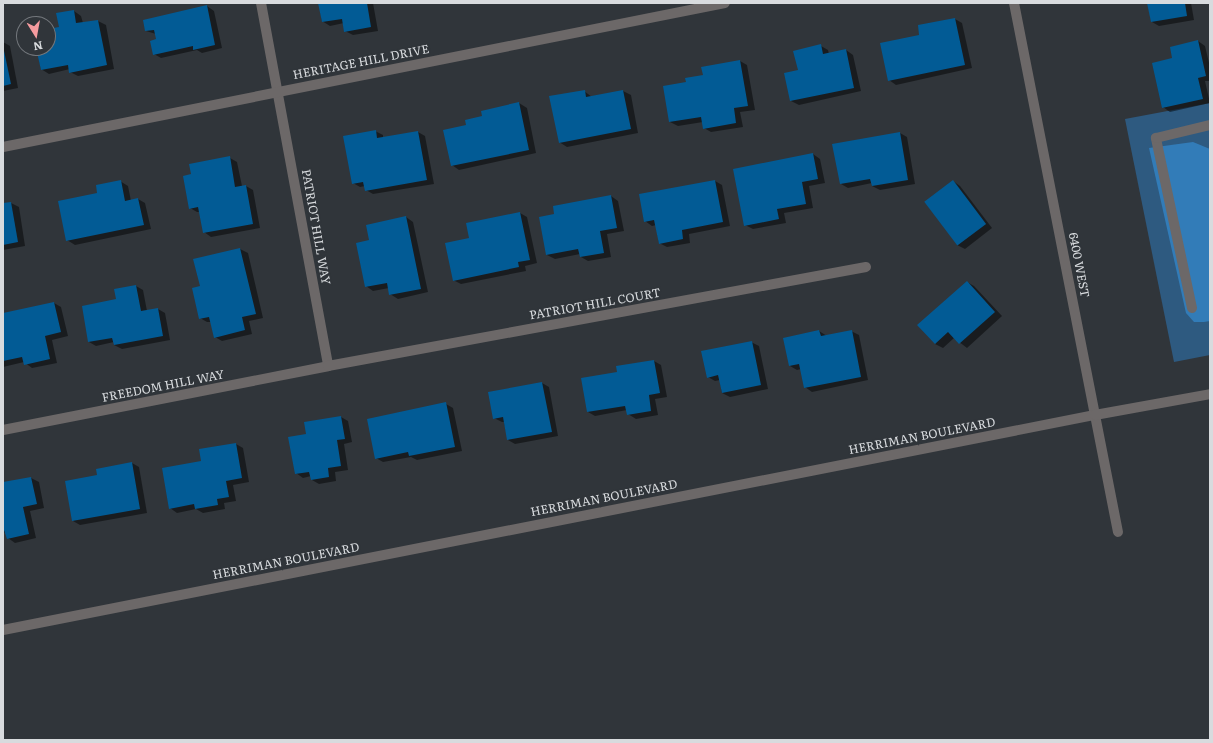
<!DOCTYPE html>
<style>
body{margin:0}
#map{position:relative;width:1213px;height:743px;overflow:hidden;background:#30353a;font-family:Literata,serif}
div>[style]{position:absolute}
.green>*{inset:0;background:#2e5a80}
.water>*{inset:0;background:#327cb8}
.shadow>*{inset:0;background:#0007}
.building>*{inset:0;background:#025b95;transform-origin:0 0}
.minor>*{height:10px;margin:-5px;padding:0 5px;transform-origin:5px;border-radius:5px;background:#6c6868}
span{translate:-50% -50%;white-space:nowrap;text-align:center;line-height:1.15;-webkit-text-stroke:3.5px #30353a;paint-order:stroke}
.street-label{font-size:12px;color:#d8dbde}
.frame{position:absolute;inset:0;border:4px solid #d8dbde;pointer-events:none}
.north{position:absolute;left:16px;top:16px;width:40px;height:40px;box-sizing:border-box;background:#30353a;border:1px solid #73777c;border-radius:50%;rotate:169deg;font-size:11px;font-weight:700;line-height:16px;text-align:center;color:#d8dbde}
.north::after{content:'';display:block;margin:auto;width:14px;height:18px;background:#f59b9f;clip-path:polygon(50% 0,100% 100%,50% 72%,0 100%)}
</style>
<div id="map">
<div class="green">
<div style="clip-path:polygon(1210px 103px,1210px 355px,1174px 362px,1125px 119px)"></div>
</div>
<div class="water">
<div style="clip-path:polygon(1193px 142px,1210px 149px,1210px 321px,1204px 322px,1194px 322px,1186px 313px,1149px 148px)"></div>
</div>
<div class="shadow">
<div style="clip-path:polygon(319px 3px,373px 3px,378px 31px,353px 35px,345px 31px,344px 23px,330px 26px,322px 21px)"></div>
<div style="clip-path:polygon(1148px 3px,1191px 3px,1194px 20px,1159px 26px,1152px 22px)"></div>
<div style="clip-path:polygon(207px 6px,214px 11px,222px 48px,202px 53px,197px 50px,161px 58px,154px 54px,157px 40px,156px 34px,146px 31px)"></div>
<div style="clip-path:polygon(74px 11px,81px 16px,83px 23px,98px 21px,106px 25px,114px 69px,78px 76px,70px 72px,70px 69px,49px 74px,41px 69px,37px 48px,48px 48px,48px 30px,60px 28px)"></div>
<div style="clip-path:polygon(955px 19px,962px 23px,972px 68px,896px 85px,889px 80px,921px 35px)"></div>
<div style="clip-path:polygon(1198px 41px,1205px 46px,1210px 67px,1210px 81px,1205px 81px,1210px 103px,1170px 112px,1163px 107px,1174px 59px)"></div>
<div style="clip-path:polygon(3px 42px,10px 46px,18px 88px,3px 91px)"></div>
<div style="clip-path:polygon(821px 46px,828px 50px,829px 54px,846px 50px,853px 55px,861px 91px,799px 105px,791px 101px)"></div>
<div style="clip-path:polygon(740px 61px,747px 65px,755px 110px,740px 112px,743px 127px,711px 132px,704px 128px,703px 122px,678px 126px,670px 122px,687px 83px)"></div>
<div style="clip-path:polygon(584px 91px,592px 97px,623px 91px,631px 95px,638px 133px,567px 147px,559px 142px)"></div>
<div style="clip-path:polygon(519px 103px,527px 108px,536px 153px,459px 170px,452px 165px,467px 126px,483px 117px)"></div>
<div style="clip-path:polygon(375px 131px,383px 135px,383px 138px,418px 132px,425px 136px,434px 184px,373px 194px,366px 190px,365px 186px,360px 187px,353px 183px)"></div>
<div style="clip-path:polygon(900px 133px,907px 137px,915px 184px,880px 190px,872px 186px,872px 183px,848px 188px,841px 184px)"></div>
<div style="clip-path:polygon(813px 154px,820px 159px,825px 183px,809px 186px,813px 208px,784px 213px,786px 223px,753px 229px,745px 225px)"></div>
<div style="clip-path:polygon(230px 158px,237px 162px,242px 186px,246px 186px,253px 190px,260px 228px,211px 237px,204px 232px,200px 212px,197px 212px,190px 208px,193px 175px)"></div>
<div style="clip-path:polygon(120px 181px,128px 186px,131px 201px,138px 199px,145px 203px,151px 229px,75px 245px,67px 240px,99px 194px)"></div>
<div style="clip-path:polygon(715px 181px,722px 185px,730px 226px,689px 234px,690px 243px,667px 247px,659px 243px,656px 225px,652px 226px,645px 221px)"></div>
<div style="clip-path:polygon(953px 181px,960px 186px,992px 228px,965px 249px,957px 245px)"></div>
<div style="clip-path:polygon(611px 196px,618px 201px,624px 231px,607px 234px,611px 257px,588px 261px,581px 257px,580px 254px,555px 259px,547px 255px,555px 215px)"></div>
<div style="clip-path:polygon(11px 203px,19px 207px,25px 246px,3px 250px,3px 204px)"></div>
<div style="clip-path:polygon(520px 213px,527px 217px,537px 263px,525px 266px,526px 271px,461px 284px,453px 280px,470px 239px)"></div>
<div style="clip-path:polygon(406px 217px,413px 222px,428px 292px,398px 299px,390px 294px,389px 288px,373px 291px,366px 286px,370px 241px)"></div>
<div style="clip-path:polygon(240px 249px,248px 253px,263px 318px,249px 321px,252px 334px,222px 341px,215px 337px,211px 322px,207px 322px,200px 318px,201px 287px,194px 260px)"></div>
<div style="clip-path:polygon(967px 282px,974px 286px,1002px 316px,967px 348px,954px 338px,943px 348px,935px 344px)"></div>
<div style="clip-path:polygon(136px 286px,143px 290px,147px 311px,158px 309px,165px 313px,170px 340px,122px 349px,114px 345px,114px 342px,96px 346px,89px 342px,117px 300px)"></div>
<div style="clip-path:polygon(54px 303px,61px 307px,68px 336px,52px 340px,57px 363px,32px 368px,24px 362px,3px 367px,3px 314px)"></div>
<div style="clip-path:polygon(819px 331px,827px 336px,851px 331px,859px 335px,868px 380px,812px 392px,805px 387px,801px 369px,797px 370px,790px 366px)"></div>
<div style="clip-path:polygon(751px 342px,759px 346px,768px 389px,730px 397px,722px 393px,720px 380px,715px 381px,708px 377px)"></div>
<div style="clip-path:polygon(654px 361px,661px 365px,667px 397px,655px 399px,658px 415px,636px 419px,628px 414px,627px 410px,595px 416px,588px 412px,618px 373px)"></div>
<div style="clip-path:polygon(542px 383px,549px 387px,558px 436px,515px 444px,508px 440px,504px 422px,502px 422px,494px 418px)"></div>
<div style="clip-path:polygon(446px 404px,453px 408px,462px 451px,417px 460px,411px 457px,383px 462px,376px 458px)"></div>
<div style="clip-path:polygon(341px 417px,348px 421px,352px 442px,344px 444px,348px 470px,335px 472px,336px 481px,319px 484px,312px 480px,311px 476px,303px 478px,296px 473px)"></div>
<div style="clip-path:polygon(236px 444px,243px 448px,249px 482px,233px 485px,236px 501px,224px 503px,225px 509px,203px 513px,196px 509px,177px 513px,170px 508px,203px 462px)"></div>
<div style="clip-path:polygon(132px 463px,139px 467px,147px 513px,80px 525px,73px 521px)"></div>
<div style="clip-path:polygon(31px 478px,39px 482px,44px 508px,30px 511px,36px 538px,15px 543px,8px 538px,6px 532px,3px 533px,3px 483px)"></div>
</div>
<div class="building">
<div style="clip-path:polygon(318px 3px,367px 3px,371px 27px,344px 32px,342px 19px,322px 22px)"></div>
<div style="clip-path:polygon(1147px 3px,1185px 3px,1187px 16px,1151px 22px)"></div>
<div style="clip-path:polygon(207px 5px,215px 45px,193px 50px,193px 46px,153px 55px,150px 41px,156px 39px,154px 30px,145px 31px,143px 20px)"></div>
<div style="clip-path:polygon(74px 10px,76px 23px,98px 20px,107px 65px,69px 73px,68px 65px,41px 70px,36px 48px,48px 48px,48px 29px,59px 27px,56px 13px)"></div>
<div style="clip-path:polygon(955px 18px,965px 65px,888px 81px,880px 43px,919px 35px,918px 25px)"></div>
<div style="clip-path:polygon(1198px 40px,1206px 76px,1198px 78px,1203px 99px,1162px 108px,1152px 63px,1172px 58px,1170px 47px)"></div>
<div style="clip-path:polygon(821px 44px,823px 54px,846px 49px,854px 88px,790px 101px,784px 73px,798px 70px,793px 51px)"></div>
<div style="clip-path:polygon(3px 46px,11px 84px,3px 86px)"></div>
<div style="clip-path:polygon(740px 60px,748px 106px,734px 108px,736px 123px,703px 129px,701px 117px,669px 122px,663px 86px,686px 82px,685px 78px,703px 75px,701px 67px)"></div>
<div style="clip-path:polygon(585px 90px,586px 97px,623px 90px,631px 129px,559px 143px,549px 96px)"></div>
<div style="clip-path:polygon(519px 102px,529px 150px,451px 166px,443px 130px,466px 125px,465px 120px,482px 116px,481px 111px)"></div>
<div style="clip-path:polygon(376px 130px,377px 138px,418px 131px,427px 180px,365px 191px,363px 182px,352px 184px,343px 136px)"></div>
<div style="clip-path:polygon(900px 132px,908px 180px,872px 186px,870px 179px,840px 184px,832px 144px)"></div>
<div style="clip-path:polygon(813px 153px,818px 179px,802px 182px,806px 204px,777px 209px,779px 219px,744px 226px,733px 169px)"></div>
<div style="clip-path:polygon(230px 156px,235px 187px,246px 185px,253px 224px,203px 233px,198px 207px,189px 209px,183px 176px,191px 174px,189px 164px)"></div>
<div style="clip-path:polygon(121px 180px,125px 201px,138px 198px,144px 225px,66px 241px,58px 201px,97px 193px,96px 185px)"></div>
<div style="clip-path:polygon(715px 180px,723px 222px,682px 230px,683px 239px,659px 244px,654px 220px,644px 222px,639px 194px)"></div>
<div style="left:953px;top:180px;width:55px;height:36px;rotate:53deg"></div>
<div style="clip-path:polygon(611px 195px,617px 228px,600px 231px,604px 253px,580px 257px,578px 249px,546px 255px,539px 217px,554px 214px,553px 206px)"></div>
<div style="clip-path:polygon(11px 202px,18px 242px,3px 245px,3px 203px)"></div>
<div style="clip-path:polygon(520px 212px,530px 260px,518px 262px,519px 267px,453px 281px,445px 243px,469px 238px,466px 223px)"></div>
<div style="clip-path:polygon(406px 216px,421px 289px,389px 295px,387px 283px,365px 287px,356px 243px,369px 240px,366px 225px)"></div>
<div style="clip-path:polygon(240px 248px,256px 314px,242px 317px,245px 330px,214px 338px,209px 317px,199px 319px,192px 288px,200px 286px,193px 259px)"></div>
<div style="clip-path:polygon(967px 281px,995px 312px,959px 344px,948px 332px,935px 344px,917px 325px)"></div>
<div style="clip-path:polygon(136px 285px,141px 311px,158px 308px,163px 336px,114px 345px,112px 338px,88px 342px,82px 306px,116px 299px,114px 289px)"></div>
<div style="clip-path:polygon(54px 302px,61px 332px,45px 336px,50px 359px,24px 365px,22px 357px,3px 361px,3px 313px)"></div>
<div style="clip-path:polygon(819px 330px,821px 336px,852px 330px,861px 377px,804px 388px,799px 364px,789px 366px,783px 338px)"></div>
<div style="clip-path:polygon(752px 341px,761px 385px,722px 393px,718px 375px,707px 378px,701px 351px)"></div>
<div style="clip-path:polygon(654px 360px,660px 393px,649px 395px,651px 411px,627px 415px,625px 406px,587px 412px,581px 378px,617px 372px,616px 366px)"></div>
<div style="clip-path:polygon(542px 382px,552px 432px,507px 440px,503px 417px,493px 419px,488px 392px)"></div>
<div style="clip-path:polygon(446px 402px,455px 447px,409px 456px,408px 452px,375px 459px,367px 419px)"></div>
<div style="clip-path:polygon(341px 416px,345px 439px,337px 440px,341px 466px,328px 468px,329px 477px,311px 480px,309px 472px,295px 474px,288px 437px,306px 434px,304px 422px)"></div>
<div style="clip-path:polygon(236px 443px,242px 478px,226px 481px,229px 497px,217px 499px,218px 505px,195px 509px,194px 504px,169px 509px,162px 468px,201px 461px,199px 449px)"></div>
<div style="clip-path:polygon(132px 462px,140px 509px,72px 521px,65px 481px,97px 475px,96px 469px)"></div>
<div style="clip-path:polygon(31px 477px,37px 504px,23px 507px,29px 534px,7px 539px,3px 527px,3px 482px)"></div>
</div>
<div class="minor">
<div style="left:261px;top:3px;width:369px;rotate:79.5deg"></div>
<div style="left:1014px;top:3px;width:539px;rotate:78.88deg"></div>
<div style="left:3px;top:147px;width:736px;rotate:-11.28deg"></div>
<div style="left:1192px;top:308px;width:174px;rotate:-102deg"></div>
<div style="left:1156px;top:138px;width:56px;rotate:-13.5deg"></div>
<div style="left:3px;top:430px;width:331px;rotate:-11.1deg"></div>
<div style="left:328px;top:366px;width:547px;rotate:-10.43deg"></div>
<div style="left:3px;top:630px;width:1113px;rotate:-11.14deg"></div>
<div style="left:1095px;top:415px;width:117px;rotate:-10.3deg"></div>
</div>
<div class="street-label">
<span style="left:361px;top:62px;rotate:-11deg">HERITAGE HILL DRIVE</span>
<span style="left:316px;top:227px;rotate:80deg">PATRIOT HILL WAY</span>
<span style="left:1079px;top:265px;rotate:79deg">6400 WEST</span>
<span style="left:595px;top:304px;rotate:-10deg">PATRIOT HILL COURT</span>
<span style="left:163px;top:386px;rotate:-11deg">FREEDOM HILL WAY</span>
<span style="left:922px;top:436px;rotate:-11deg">HERRIMAN BOULEVARD</span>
<span style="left:604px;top:498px;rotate:-11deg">HERRIMAN BOULEVARD</span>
<span style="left:286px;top:561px;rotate:-11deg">HERRIMAN BOULEVARD</span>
</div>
<div class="frame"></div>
<div class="north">N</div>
</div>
